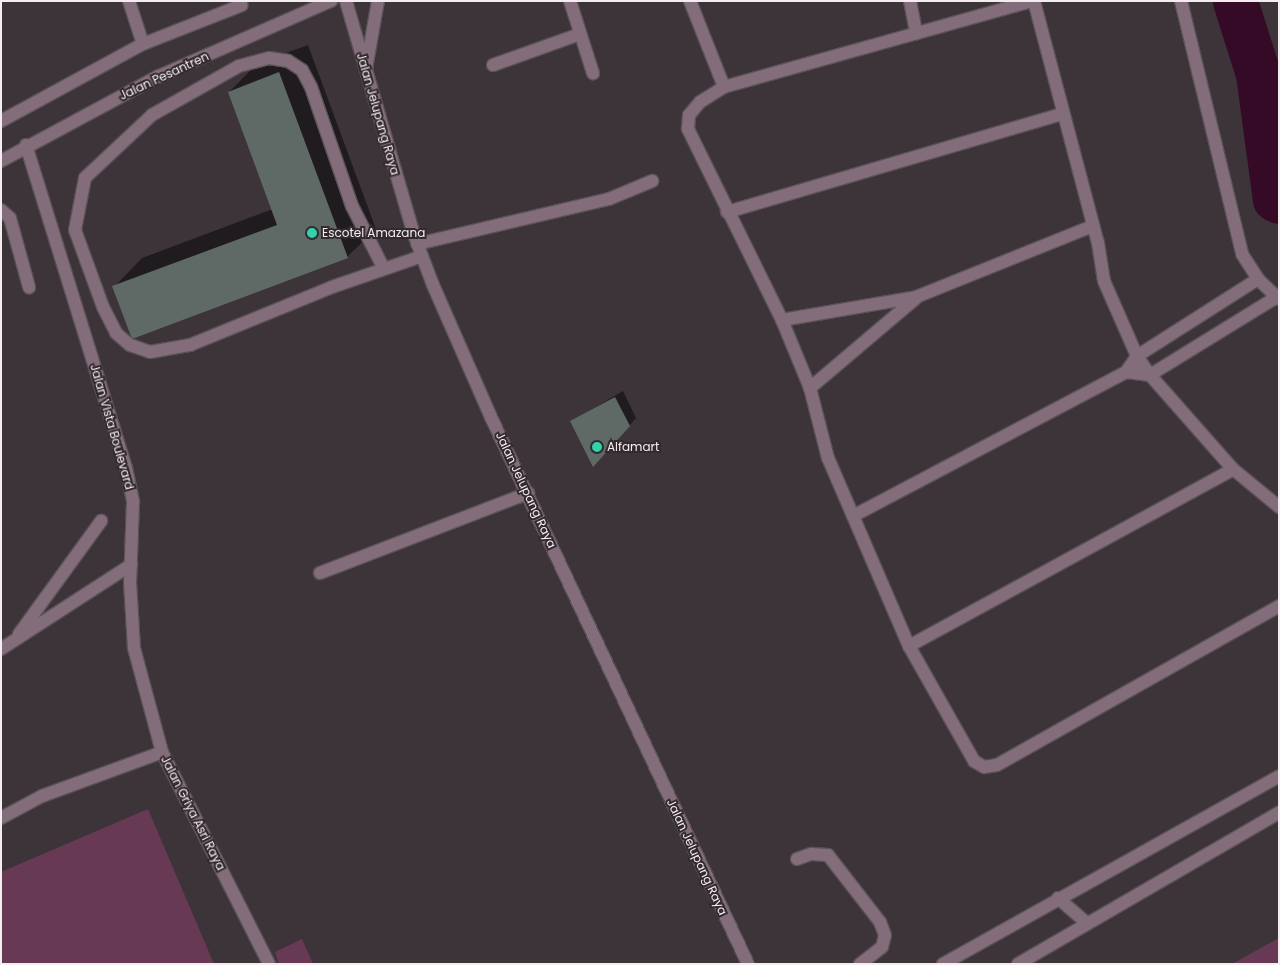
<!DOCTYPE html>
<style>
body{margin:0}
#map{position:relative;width:1280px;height:965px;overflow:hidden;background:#3d3439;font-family:Poppins,sans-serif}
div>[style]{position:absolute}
.green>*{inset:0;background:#673954}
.shadow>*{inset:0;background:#0007}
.river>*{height:45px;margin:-22.5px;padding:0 22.5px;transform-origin:22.5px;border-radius:22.5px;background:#350a26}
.building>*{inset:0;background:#5f6a66}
.roads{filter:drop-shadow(1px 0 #5a5256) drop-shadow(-1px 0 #5a5256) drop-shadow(0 1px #5a5256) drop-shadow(0 -1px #5a5256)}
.minor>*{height:12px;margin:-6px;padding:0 6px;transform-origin:6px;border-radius:6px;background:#846d7a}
.dots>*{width:14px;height:14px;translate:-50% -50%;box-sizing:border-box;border:2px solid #332a2f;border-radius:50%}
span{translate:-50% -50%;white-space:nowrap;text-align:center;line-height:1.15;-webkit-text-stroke:4px #332a2f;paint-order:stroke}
.street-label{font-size:12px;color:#f3edf0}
.poi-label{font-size:12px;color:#f3edf0}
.left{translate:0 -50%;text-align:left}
.frame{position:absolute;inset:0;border:2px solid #f3edf0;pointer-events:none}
</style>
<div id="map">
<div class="green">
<div style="clip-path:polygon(148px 809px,214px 964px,1px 964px,1px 872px)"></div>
<div style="clip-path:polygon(1279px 938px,1279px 964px,1232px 964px)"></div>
<div style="clip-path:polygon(302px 939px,313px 964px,279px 964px,275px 952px)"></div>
</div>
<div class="shadow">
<div style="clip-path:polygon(308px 45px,376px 229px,347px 257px,114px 287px,142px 258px,273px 209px,229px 92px,258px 63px)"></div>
<div style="clip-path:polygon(623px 391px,636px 418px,600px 459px,572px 421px)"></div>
</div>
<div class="river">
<div style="left:1235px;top:1px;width:77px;rotate:72.5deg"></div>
<div style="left:1258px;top:74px;width:126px;rotate:82.3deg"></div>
<div style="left:1275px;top:199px;width:4px;rotate:27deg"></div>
</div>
<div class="building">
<div style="clip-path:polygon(279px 72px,348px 258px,132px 339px,112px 286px,277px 225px,228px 92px)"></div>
<div style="clip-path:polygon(615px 397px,630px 426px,593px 467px,570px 421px)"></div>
</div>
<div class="roads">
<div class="minor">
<div style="left:129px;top:1px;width:45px;rotate:72deg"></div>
<div style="left:143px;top:44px;width:106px;rotate:-21.5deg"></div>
<div style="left:346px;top:1px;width:241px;rotate:73.8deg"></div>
<div style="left:413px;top:232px;width:57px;rotate:69.3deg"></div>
<div style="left:433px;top:285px;width:142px;rotate:66.3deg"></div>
<div style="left:490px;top:415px;width:607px;rotate:64.83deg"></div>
<div style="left:570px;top:1px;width:76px;rotate:72.3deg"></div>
<div style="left:690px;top:1px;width:92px;rotate:68.4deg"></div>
<div style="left:910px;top:1px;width:33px;rotate:79deg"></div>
<div style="left:1032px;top:1px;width:320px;rotate:164.4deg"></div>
<div style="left:724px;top:87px;width:28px;rotate:148deg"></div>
<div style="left:700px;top:102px;width:17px;rotate:130deg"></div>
<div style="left:689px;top:115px;width:14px;rotate:94deg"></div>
<div style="left:688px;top:129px;width:213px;rotate:63.8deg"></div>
<div style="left:782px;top:320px;width:74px;rotate:67.6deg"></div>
<div style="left:810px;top:388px;width:72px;rotate:75.6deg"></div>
<div style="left:828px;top:458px;width:205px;rotate:66.7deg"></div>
<div style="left:909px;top:646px;width:132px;rotate:60.5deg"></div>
<div style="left:974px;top:761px;width:12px;rotate:31deg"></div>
<div style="left:984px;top:767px;width:13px;rotate:-9deg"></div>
<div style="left:997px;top:765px;width:324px;rotate:-29.4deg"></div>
<div style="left:1034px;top:1px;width:250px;rotate:75.2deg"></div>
<div style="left:1098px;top:243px;width:38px;rotate:81deg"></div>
<div style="left:1104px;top:281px;width:82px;rotate:66.3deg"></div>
<div style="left:1137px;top:356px;width:23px;rotate:56deg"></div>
<div style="left:1150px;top:375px;width:125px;rotate:48.6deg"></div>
<div style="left:1233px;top:469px;width:60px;rotate:39.6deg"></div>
<div style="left:1181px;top:1px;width:260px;rotate:76.4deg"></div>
<div style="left:1242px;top:254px;width:30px;rotate:57deg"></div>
<div style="left:1258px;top:279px;width:29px;rotate:44deg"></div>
<div style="left:493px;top:65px;width:92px;rotate:-19.6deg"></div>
<div style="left:366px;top:69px;width:69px;rotate:-80deg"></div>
<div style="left:1px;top:121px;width:162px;rotate:-28.5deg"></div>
<div style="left:26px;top:145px;width:338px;rotate:72.8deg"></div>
<div style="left:126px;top:468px;width:35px;rotate:78deg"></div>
<div style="left:133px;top:502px;width:80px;rotate:92.1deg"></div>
<div style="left:130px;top:582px;width:66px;rotate:86.5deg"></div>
<div style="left:134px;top:648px;width:108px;rotate:74.9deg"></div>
<div style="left:162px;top:752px;width:237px;rotate:63.2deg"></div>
<div style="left:1px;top:161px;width:179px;rotate:-28.3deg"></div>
<div style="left:159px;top:76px;width:188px;rotate:-23.6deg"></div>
<div style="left:1px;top:210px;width:12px;rotate:42deg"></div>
<div style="left:10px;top:218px;width:72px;rotate:74.6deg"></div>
<div style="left:727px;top:212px;width:349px;rotate:-16.3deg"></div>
<div style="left:417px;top:244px;width:197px;rotate:-13.2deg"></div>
<div style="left:609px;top:199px;width:47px;rotate:-22.7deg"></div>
<div style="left:384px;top:269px;width:71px;rotate:-116.9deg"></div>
<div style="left:352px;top:206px;width:126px;rotate:-109deg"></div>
<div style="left:311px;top:87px;width:19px;rotate:-118deg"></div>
<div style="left:302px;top:70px;width:17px;rotate:-147deg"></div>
<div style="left:288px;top:61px;width:19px;rotate:-171deg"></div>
<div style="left:269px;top:58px;width:31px;rotate:165deg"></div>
<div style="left:239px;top:66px;width:100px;rotate:150.6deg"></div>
<div style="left:152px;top:115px;width:92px;rotate:136.8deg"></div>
<div style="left:85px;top:178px;width:53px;rotate:100.9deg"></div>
<div style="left:75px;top:230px;width:82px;rotate:70deg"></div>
<div style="left:103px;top:307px;width:29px;rotate:63deg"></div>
<div style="left:116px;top:333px;width:18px;rotate:41deg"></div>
<div style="left:130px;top:345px;width:21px;rotate:19deg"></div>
<div style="left:150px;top:352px;width:41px;rotate:-9.9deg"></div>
<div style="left:190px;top:345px;width:153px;rotate:-22.2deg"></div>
<div style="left:332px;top:287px;width:95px;rotate:-19deg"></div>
<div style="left:782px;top:320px;width:136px;rotate:-9.7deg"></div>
<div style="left:916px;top:297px;width:191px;rotate:-21.9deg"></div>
<div style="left:1126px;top:372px;width:24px;rotate:7deg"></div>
<div style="left:1150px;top:375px;width:149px;rotate:-31.6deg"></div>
<div style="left:810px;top:388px;width:138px;rotate:-40.3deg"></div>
<div style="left:853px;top:516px;width:309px;rotate:-27.8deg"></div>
<div style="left:1126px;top:372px;width:19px;rotate:-55deg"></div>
<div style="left:1137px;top:356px;width:143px;rotate:-32.5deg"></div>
<div style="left:320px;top:573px;width:223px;rotate:-21deg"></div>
<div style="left:19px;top:634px;width:140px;rotate:-54deg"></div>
<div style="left:909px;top:646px;width:369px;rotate:-28.6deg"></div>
<div style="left:1px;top:649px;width:155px;rotate:-32.9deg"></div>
<div style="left:1px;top:818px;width:47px;rotate:-28.2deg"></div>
<div style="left:42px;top:796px;width:128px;rotate:-20.1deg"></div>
<div style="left:797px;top:859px;width:15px;rotate:-20deg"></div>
<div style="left:811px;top:854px;width:17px;rotate:3deg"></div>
<div style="left:828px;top:855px;width:85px;rotate:52.2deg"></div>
<div style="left:880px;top:922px;width:14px;rotate:69deg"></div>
<div style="left:885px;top:935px;width:12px;rotate:104deg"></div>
<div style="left:882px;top:947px;width:28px;rotate:142deg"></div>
<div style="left:1058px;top:898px;width:38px;rotate:41deg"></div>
<div style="left:943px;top:964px;width:385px;rotate:-29.2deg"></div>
<div style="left:1018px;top:964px;width:302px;rotate:-30.1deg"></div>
</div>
</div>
<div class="dots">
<div style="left:312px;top:233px;background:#30d4a9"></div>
<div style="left:597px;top:447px;background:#30d4a9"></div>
</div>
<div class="street-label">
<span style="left:164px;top:76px;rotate:-25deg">Jalan Pesantren</span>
<span style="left:378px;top:114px;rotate:74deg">Jalan Jelupang Raya</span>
<span style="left:112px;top:427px;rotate:74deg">Jalan Vista Boulevard</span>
<span style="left:526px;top:490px;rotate:65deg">Jalan Jelupang Raya</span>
<span style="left:193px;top:813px;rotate:63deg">Jalan Griya Asri Raya</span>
<span style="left:697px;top:857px;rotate:65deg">Jalan Jelupang Raya</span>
</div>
<div class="poi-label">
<span class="left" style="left:322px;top:233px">Escotel Amazana</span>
<span class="left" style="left:607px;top:447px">Alfamart</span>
</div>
<div class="frame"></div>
</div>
